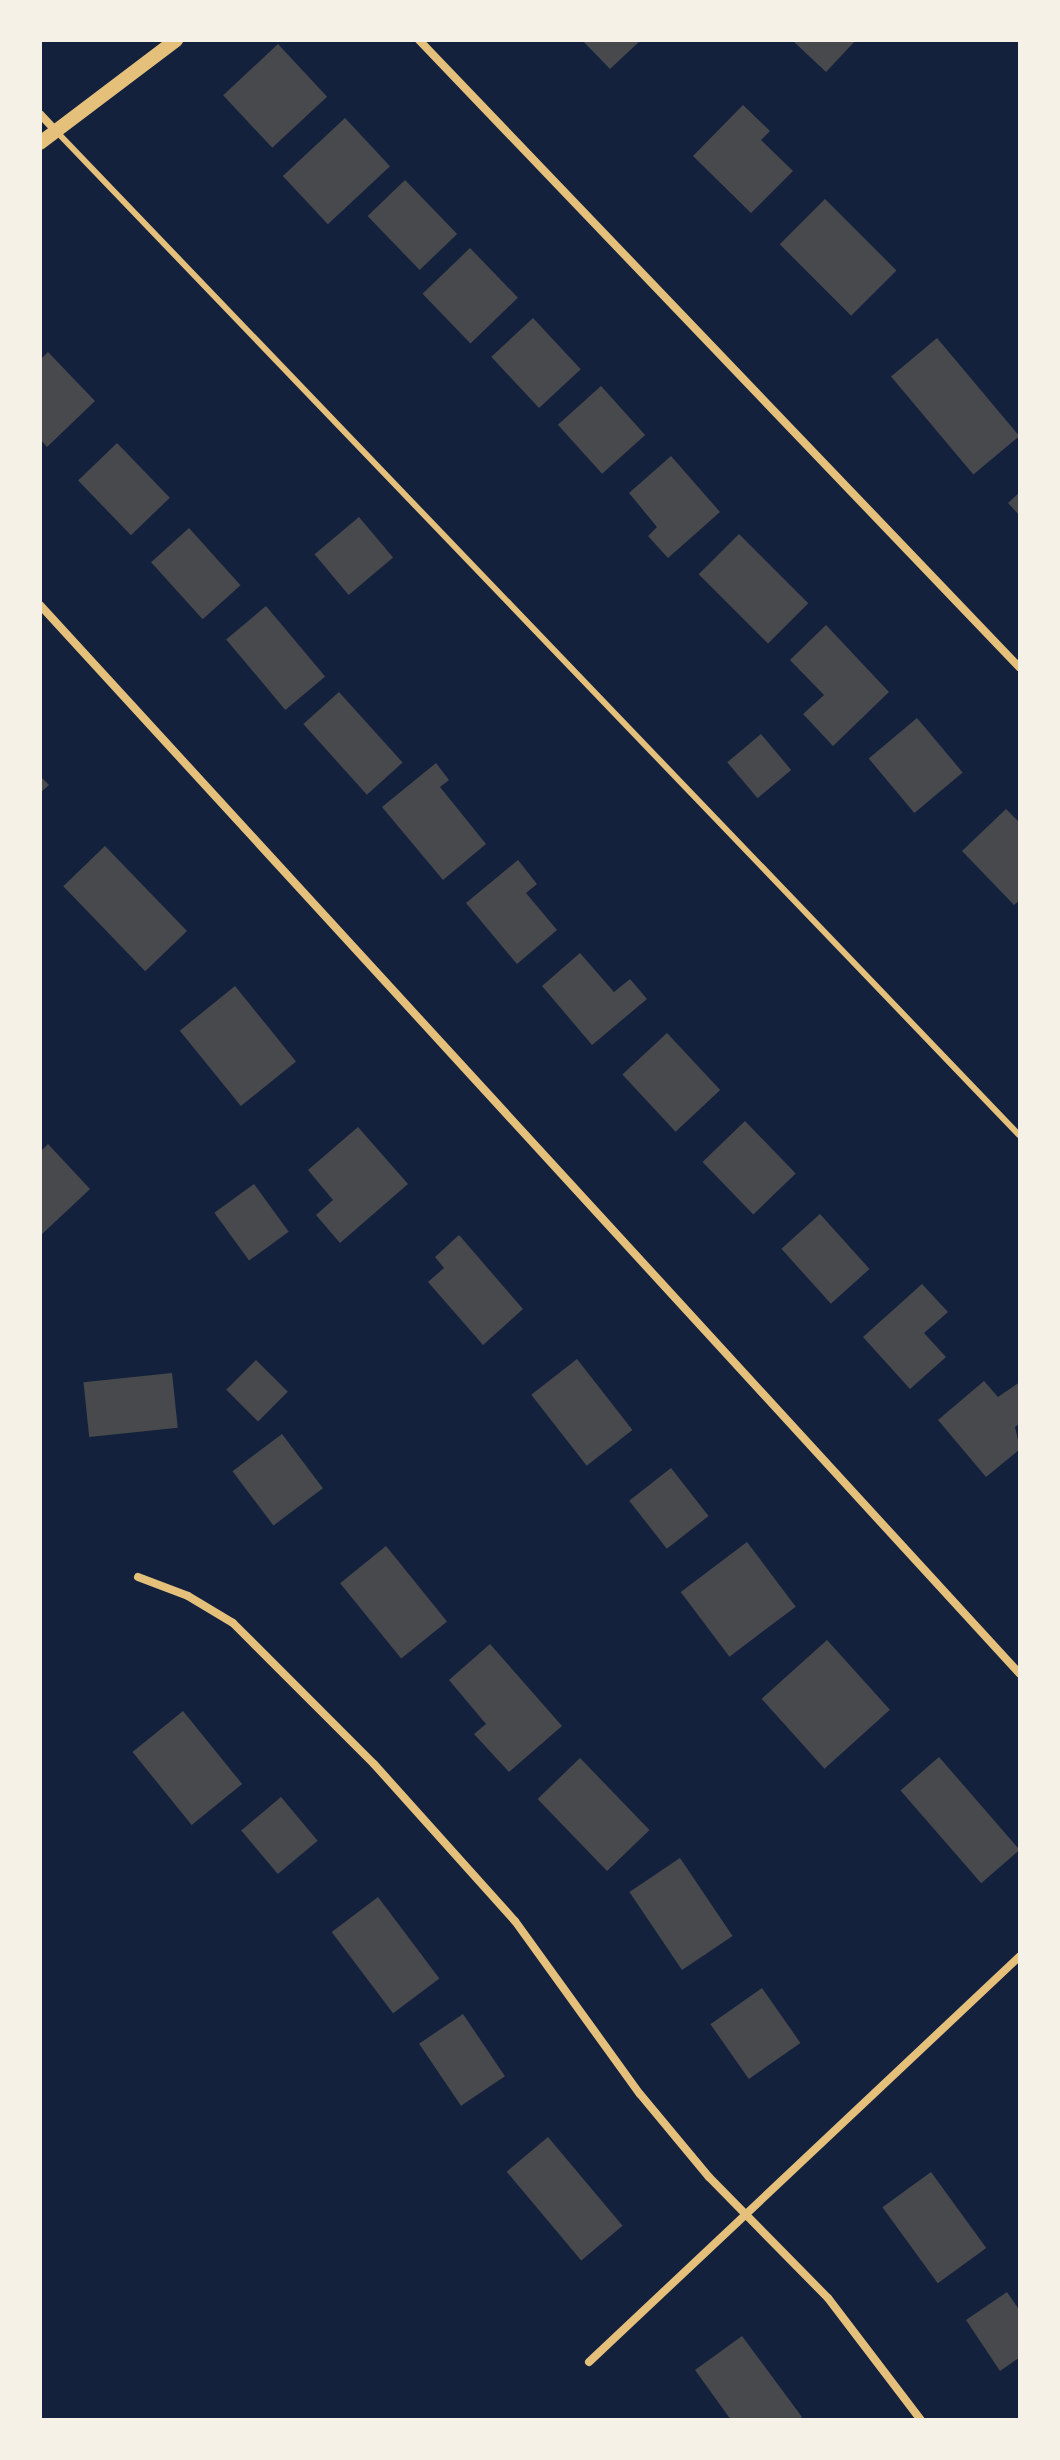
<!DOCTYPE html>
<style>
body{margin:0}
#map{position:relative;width:1060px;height:2460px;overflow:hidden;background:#14213d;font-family:"PT Serif",serif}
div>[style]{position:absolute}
.building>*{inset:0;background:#48494c;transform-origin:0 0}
.service>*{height:6px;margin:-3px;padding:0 3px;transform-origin:3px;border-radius:3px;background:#e5c07b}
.minor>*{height:8px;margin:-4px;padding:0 4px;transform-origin:4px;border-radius:4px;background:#e5c07b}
.tertiary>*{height:14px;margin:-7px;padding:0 7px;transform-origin:7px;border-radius:7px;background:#e5c07b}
span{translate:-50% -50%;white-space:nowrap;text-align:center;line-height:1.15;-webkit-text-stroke:6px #f6f1e7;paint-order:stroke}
.frame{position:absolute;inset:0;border:42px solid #f6f1e7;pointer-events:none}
</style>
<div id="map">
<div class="building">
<div style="clip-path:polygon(582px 40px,641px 40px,610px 69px)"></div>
<div style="clip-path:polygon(792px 40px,856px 40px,826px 72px)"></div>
<div style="left:278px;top:44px;width:72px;height:75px;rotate:47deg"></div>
<div style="clip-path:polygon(743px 105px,770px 131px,761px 140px,793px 171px,751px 213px,693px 156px)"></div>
<div style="left:345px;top:118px;width:66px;height:85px;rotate:47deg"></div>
<div style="left:405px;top:180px;width:75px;height:52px;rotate:46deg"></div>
<div style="left:825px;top:199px;width:101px;height:64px;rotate:45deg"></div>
<div style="left:470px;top:248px;width:69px;height:66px;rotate:46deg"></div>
<div style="left:533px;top:318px;width:70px;height:57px;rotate:47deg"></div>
<div style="left:937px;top:338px;width:128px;height:60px;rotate:50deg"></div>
<div style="clip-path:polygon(48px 352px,95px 401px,47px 447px,40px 439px,40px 360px)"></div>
<div style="left:601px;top:386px;width:66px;height:58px;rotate:48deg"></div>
<div style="left:117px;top:443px;width:76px;height:54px;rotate:46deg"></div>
<div style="clip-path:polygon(671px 456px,720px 512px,668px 558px,648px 536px,657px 527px,629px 493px)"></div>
<div style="clip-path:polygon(1020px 492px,1020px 516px,1008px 503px)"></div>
<div style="left:359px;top:517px;width:53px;height:58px;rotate:50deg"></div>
<div style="left:189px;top:528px;width:77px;height:51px;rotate:48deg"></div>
<div style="left:739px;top:534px;width:98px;height:57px;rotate:45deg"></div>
<div style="left:266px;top:606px;width:92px;height:52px;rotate:50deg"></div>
<div style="clip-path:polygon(826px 625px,889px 692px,833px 746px,803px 714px,824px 695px,790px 660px)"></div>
<div style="left:339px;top:692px;width:95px;height:48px;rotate:48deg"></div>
<div style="left:917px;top:718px;width:71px;height:63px;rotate:50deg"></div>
<div style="left:761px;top:734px;width:47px;height:44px;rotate:50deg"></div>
<div style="clip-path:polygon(436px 763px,449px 780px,440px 787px,486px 844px,443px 880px,382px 807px)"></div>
<div style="clip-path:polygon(40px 776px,49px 785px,40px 793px)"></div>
<div style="clip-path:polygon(1006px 809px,1020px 823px,1020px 900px,1014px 905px,962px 851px)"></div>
<div style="left:105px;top:846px;width:118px;height:58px;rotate:46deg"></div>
<div style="clip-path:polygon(518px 860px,537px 884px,526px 893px,557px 930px,517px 964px,466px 903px)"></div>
<div style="clip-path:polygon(580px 953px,614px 992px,630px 979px,647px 999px,592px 1045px,542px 986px)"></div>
<div style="left:235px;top:986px;width:97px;height:71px;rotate:51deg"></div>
<div style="left:667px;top:1033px;width:78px;height:61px;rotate:47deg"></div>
<div style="left:745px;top:1121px;width:73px;height:59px;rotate:46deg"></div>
<div style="clip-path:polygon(358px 1127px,408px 1184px,340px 1243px,316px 1215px,333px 1200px,308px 1170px)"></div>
<div style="clip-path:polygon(48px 1144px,90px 1189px,40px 1236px,40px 1152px)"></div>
<div style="left:254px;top:1184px;width:59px;height:49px;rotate:54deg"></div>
<div style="left:820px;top:1214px;width:74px;height:52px;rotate:48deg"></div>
<div style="clip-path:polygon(459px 1235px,523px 1309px,483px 1345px,428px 1282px,444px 1268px,435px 1257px)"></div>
<div style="clip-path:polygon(922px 1284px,948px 1312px,924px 1333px,946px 1357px,910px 1389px,863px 1337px)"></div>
<div style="left:577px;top:1359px;width:90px;height:58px;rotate:52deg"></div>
<div style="left:256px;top:1360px;width:45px;height:42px;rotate:45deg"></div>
<div style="left:172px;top:1373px;width:55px;height:89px;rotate:84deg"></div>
<div style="clip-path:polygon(984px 1381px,998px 1397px,1020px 1382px,1020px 1423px,1015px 1427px,1020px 1449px,986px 1477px,938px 1420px)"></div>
<div style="left:282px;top:1434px;width:68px;height:62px;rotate:53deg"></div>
<div style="left:671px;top:1468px;width:61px;height:53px;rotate:52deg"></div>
<div style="left:747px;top:1542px;width:81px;height:83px;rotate:53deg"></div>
<div style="left:386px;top:1546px;width:97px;height:59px;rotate:51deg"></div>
<div style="left:827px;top:1640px;width:94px;height:88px;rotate:48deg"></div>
<div style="clip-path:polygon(490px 1644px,562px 1726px,509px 1772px,474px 1734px,486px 1724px,449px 1680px)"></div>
<div style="left:183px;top:1711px;width:94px;height:65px;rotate:51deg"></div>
<div style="left:939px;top:1757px;width:123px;height:51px;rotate:49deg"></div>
<div style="left:580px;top:1758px;width:100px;height:59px;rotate:46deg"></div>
<div style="left:281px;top:1797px;width:57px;height:52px;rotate:50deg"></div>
<div style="left:680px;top:1858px;width:94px;height:61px;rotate:56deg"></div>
<div style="left:378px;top:1897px;width:102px;height:58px;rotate:53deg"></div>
<div style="left:762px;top:1988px;width:67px;height:63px;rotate:55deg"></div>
<div style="left:463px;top:2014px;width:75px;height:53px;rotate:56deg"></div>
<div style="left:548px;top:2137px;width:116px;height:54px;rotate:50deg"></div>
<div style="left:931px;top:2172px;width:94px;height:60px;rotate:54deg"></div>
<div style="clip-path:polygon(1007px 2292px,1020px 2311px,1020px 2357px,1000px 2371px,966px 2320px)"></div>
<div style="clip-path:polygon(742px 2336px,802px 2417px,798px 2420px,731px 2420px,695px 2370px)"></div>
</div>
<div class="service">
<div style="left:56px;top:131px;width:1393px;rotate:46.19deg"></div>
</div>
<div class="minor">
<div style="left:419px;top:40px;width:869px;rotate:46.26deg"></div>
<div style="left:40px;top:114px;width:23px;rotate:47deg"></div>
<div style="left:40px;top:605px;width:1450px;rotate:47.49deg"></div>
<div style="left:138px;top:1577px;width:53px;rotate:20.8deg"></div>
<div style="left:188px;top:1596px;width:52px;rotate:31deg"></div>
<div style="left:233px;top:1623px;width:199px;rotate:45deg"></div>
<div style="left:374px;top:1764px;width:211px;rotate:48.1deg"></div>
<div style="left:515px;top:1921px;width:213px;rotate:54.2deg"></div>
<div style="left:640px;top:2094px;width:108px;rotate:50.3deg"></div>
<div style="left:709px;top:2177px;width:170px;rotate:45.5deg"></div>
<div style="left:828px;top:2298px;width:153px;rotate:52.7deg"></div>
<div style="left:589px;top:2362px;width:592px;rotate:-43.29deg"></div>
</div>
<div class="tertiary">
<div style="left:40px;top:143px;width:171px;rotate:-37.1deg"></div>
</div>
<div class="frame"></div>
</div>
